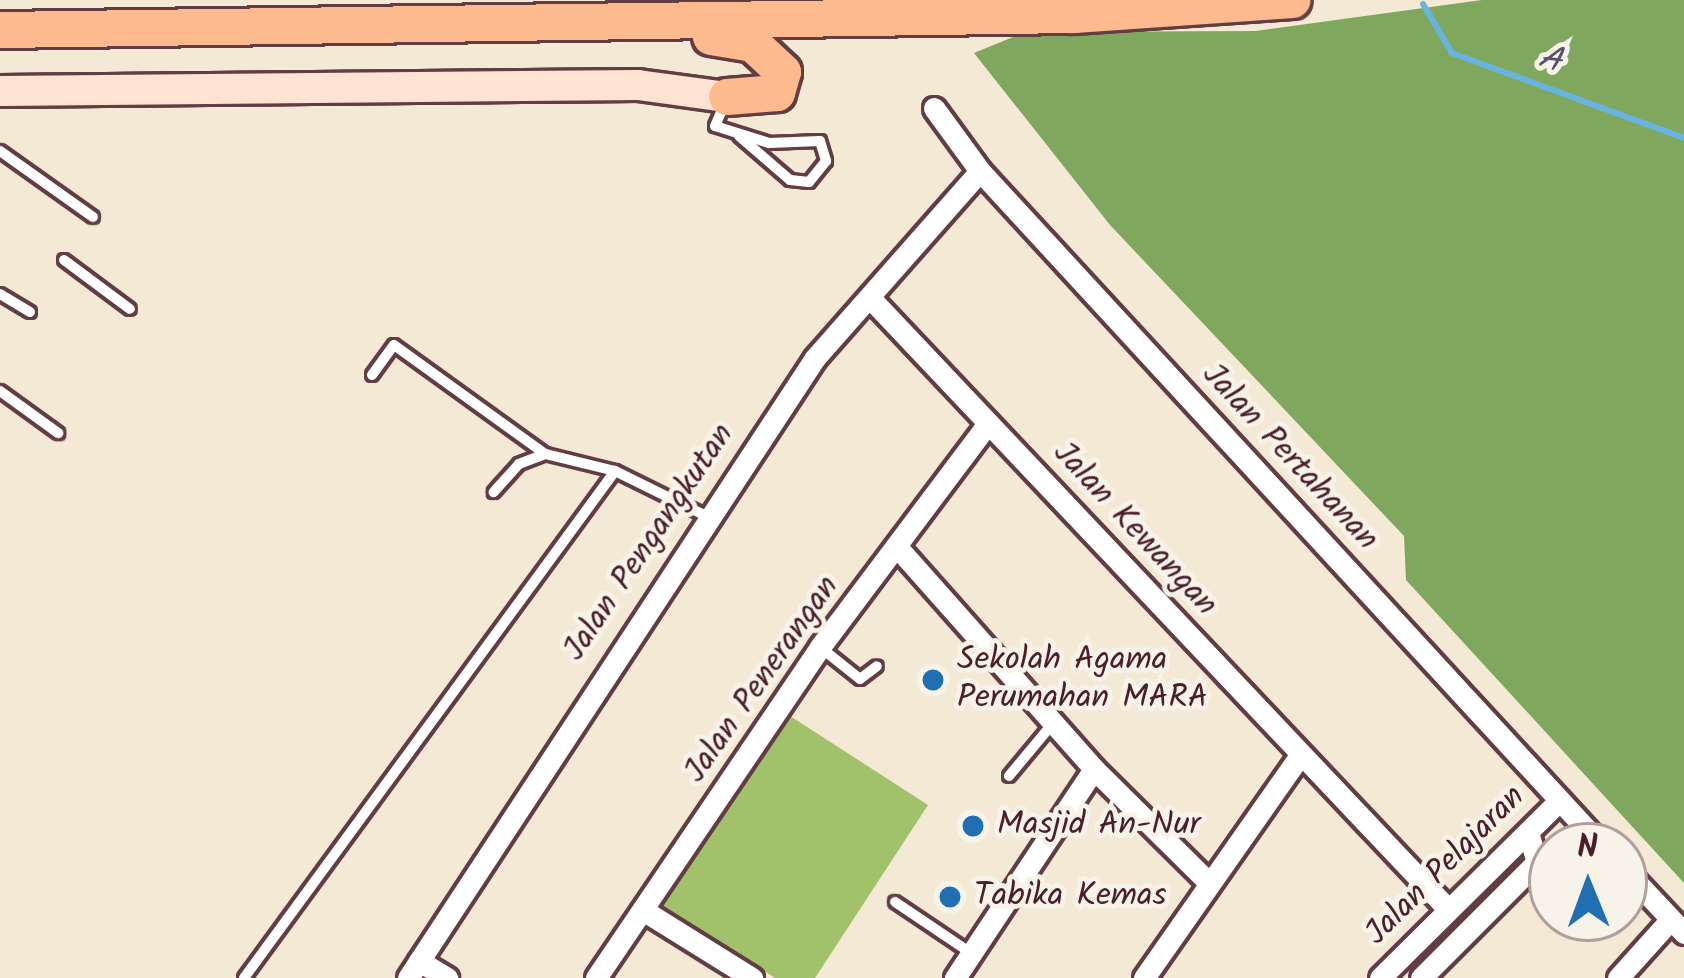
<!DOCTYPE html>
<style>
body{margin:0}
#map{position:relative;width:1684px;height:978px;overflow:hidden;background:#f3e9d4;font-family:Kalam,sans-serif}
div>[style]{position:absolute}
.green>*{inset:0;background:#a1c16a}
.forest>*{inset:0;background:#80a75e}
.stream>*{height:6px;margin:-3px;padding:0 3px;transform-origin:3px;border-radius:3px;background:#68b4e1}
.roads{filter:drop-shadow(3px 0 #633d44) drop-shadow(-3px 0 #633d44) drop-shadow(0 3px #633d44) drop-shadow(0 -3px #633d44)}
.lane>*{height:10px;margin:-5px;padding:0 5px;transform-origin:5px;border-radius:5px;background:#fff}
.street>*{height:21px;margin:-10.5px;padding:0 10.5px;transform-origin:10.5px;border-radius:10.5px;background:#fff}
.secondary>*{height:30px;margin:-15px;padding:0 15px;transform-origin:15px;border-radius:15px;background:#fee3d2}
.highway>*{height:36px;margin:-18px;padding:0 18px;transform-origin:18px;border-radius:18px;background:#fcba8e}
.dots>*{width:33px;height:33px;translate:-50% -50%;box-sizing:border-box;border:6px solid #f7f3e8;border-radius:50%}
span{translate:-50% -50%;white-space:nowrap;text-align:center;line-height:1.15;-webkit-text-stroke:10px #f7f3e8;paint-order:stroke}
.street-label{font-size:33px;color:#4a1f2b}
.poi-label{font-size:33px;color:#4a1f2b}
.left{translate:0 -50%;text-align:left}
.water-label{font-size:36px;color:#54536b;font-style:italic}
.north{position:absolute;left:1528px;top:822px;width:120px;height:120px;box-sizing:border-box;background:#f7f3e8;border:3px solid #b29e9c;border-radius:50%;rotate:359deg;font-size:33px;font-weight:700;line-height:48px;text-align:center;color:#4a1f2b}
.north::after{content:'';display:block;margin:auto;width:42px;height:54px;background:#1f6fb2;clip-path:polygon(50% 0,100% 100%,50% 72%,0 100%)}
</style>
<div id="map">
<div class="green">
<div style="clip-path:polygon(787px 714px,928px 805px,815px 978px,775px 978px,662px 905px)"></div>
</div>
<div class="forest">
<div style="clip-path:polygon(1482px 0,1684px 0,1684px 883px,1406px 580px,1404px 536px,1110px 225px,974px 53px,1025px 32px,1256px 31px)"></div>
</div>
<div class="stream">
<div style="left:1423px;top:4px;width:57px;rotate:59.4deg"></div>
<div style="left:1452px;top:53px;width:247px;rotate:20.1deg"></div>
</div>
<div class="roads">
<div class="lane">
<div style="left:724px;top:105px;width:23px;rotate:113deg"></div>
<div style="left:715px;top:126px;width:57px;rotate:17.5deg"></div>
<div style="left:769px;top:143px;width:51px;rotate:-2.2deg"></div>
<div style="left:820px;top:141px;width:21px;rotate:73deg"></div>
<div style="left:826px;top:161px;width:27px;rotate:129deg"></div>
<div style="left:809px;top:182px;width:19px;rotate:-174deg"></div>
<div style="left:790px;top:180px;width:67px;rotate:-139.2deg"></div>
<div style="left:0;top:151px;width:114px;rotate:35.4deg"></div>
<div style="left:64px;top:260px;width:82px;rotate:36.6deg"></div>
<div style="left:0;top:294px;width:35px;rotate:31deg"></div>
<div style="left:372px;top:375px;width:37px;rotate:-54deg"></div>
<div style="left:394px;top:345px;width:186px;rotate:35.8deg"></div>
<div style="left:0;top:391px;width:72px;rotate:35.9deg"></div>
<div style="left:615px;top:471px;width:104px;rotate:26.3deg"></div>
<div style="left:820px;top:647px;width:51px;rotate:38.7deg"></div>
<div style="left:860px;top:679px;width:21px;rotate:-37deg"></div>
<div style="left:1009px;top:776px;width:70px;rotate:-50.2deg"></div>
<div style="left:895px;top:902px;width:92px;rotate:33.9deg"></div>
<div style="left:244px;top:978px;width:628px;rotate:-53.8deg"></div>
<div style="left:615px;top:471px;width:72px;rotate:-166.3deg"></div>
<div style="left:545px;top:454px;width:28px;rotate:159deg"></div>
<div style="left:519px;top:464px;width:38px;rotate:132deg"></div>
</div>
<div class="street">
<div style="left:934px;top:108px;width:78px;rotate:53.9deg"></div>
<div style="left:980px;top:171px;width:918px;rotate:47.34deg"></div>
<div style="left:872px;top:300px;width:837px;rotate:46.6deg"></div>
<div style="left:898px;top:548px;width:295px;rotate:48.4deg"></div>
<div style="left:1094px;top:769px;width:158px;rotate:44.7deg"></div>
<div style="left:1624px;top:869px;width:88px;rotate:46.8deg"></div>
<div style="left:646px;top:912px;width:125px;rotate:31.9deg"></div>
<div style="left:419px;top:961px;width:33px;rotate:31deg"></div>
<div style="left:408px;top:978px;width:742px;rotate:-56.72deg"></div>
<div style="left:815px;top:358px;width:249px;rotate:-48.6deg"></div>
<div style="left:596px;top:978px;width:400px;rotate:-55.9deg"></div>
<div style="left:820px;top:647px;width:280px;rotate:-53.1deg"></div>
<div style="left:955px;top:978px;width:251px;rotate:-56.4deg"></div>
<div style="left:1144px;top:978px;width:272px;rotate:-55deg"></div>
<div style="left:1380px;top:978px;width:252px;rotate:-44.7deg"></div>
<div style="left:1421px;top:978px;width:164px;rotate:-45deg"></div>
<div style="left:1537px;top:862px;width:30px;rotate:-107deg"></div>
<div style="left:1618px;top:978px;width:79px;rotate:-48.1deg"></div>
</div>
<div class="secondary">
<div style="left:0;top:91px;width:638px;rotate:-0.54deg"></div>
<div style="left:638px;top:85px;width:90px;rotate:7.7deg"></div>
</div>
<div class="highway">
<div style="left:0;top:30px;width:1074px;rotate:-0.8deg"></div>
<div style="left:1074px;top:15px;width:219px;rotate:-3.9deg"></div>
<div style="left:711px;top:37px;width:43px;rotate:9.5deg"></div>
<div style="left:753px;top:44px;width:41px;rotate:43deg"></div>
<div style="left:783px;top:72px;width:22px;rotate:106deg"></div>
<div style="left:777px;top:93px;width:50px;rotate:175.4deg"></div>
</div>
</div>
<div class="dots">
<div style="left:933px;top:680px;background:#1f6fb2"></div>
<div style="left:973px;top:826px;background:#1f6fb2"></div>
<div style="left:950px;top:897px;background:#1f6fb2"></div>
</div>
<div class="street-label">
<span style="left:1289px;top:458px;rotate:47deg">Jalan Pertahanan</span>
<span style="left:1134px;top:530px;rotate:47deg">Jalan Kewangan</span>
<span style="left:650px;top:543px;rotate:-56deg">Jalan Pengangkutan</span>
<span style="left:763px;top:680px;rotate:-55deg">Jalan Penerangan</span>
<span style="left:1446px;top:866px;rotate:-45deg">Jalan Pelajaran</span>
</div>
<div class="poi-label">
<span class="left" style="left:957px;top:680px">Sekolah Agama<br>Perumahan MARA</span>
<span class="left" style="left:997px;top:826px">Masjid An-Nur</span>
<span class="left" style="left:974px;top:897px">Tabika Kemas</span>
</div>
<div class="water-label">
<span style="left:1550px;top:60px;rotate:20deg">A</span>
</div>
<div class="north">N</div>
</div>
